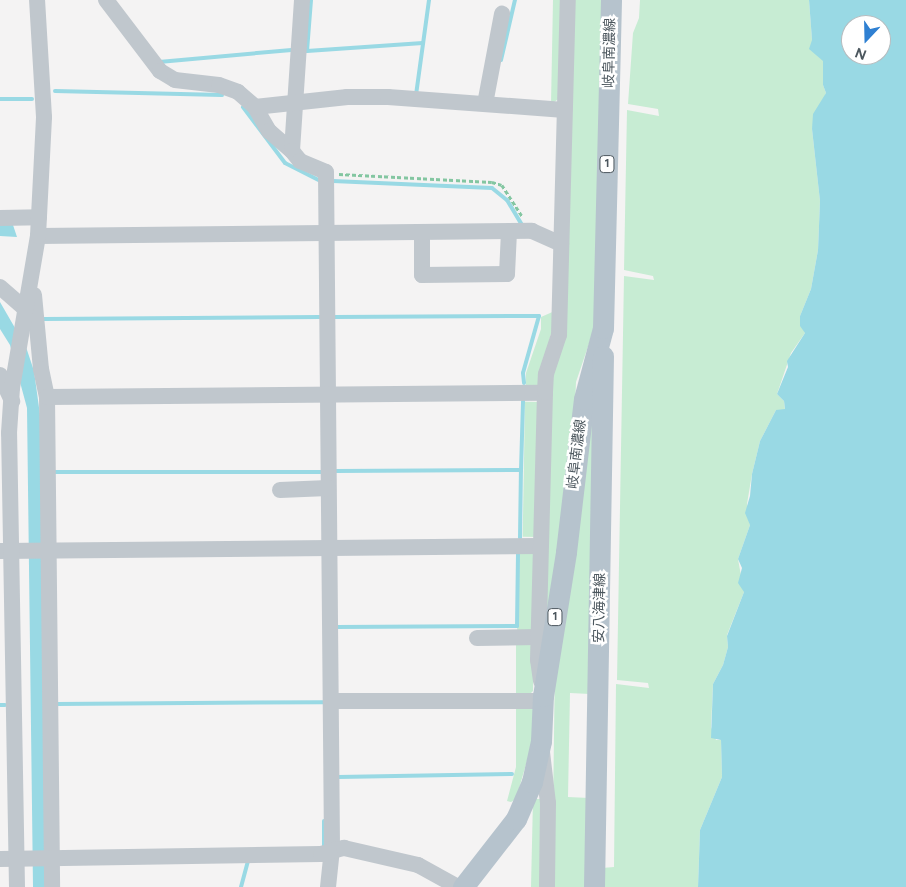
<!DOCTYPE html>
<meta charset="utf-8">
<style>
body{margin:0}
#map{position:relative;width:906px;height:887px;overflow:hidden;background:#f4f3f3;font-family:Figtree,"Noto Sans JP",sans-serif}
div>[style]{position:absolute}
.green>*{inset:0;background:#c7ecd3;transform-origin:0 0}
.water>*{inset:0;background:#99d9e4}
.stream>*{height:4px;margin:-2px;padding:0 2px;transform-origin:2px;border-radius:2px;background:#99d9e4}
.path>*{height:2.5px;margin-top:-1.25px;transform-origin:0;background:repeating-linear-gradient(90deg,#83c6a1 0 4px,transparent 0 6.5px)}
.minor>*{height:16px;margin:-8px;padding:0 8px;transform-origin:8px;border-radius:8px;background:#c0c7cd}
.major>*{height:21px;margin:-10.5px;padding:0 10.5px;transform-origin:10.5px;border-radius:10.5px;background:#b6c3cd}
span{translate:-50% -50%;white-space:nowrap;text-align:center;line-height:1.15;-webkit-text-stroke:5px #fff;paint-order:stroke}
.shield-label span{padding:1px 4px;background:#fff;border:1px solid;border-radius:4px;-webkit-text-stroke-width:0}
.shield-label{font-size:12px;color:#4c575e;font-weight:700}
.street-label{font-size:14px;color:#4c575e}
.north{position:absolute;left:841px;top:15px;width:50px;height:50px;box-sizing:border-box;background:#fff;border:1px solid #b7bcbf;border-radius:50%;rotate:201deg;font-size:14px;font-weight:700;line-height:20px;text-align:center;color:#4c575e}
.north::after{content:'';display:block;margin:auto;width:18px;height:22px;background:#2f80d2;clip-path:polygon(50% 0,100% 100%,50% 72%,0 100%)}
</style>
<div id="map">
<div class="green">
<div style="clip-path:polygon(553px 0,563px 0,560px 98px,551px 104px)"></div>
<div style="clip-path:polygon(573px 0,604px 0,597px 320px,576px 382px,574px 433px,544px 646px,550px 375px)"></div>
<div style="clip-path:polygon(640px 0,809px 0,812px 40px,816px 54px,824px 61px,823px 85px,826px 93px,812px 129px,820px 201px,818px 250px,811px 289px,800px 316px,805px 333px,791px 353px,777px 394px,784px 401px,785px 410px,776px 410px,760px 441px,752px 474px,747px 504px,750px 525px,738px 559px,744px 592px,727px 635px,728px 647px,723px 665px,713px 684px,711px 727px,716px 740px,721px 740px,722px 777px,700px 830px,698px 887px,602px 887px,602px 868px,614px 867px,616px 684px,649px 688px,648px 683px,617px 680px,624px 276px,654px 280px,653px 276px,624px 270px,627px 110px,659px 116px,658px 109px,628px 104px,633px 33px,639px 18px)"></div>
<div style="clip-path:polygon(557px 310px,537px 389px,526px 389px,526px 373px,541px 329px,541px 317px)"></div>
<div style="clip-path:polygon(596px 384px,590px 694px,570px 693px,568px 797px,589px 798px,587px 887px,552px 887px,555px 659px)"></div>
<div style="left:541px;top:402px;width:135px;height:16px;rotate:91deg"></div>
<div style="clip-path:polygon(519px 551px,530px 551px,536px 557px,535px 629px,517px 634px)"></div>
<div style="clip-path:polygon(516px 642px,527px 642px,534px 648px,533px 691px,527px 697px,516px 697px)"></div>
<div style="clip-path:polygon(516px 704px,534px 708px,533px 740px,516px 799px,511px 802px,507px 801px,516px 767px)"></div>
<div style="clip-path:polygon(533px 799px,540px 799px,543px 887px,531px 887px)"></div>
</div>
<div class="water">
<div style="clip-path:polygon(evenodd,809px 0,906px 0,906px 887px,698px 887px,700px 830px,722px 777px,721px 740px,711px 738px,713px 684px,723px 665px,728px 647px,727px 636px,744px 592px,738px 583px,742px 568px,738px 559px,750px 525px,745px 513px,750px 496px,752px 474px,760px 441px,776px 410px,785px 409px,784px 401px,777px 394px,788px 367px,787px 361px,805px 333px,800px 326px,800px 316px,811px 289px,818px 250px,820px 201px,812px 129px,813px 114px,826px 93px,823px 85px,823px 61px,809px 49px,812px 40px,809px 0,851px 25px,881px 25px,881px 55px,851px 55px,851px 25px)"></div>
<div style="clip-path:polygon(0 225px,13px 225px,17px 237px,0 236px)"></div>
<div style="clip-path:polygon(0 302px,26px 347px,34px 371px,41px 422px,46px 887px,33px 887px,27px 408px,10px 345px,0 329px)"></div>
</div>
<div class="stream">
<div style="left:311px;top:0;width:51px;rotate:94.5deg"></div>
<div style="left:307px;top:51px;width:116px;rotate:-3.9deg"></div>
<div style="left:501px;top:60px;width:62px;rotate:-76.9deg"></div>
<div style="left:159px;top:62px;width:133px;rotate:-5.2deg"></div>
<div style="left:55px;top:91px;width:167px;rotate:1.4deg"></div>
<div style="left:416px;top:95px;width:96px;rotate:-82.2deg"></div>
<div style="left:0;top:99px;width:32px"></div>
<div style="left:243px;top:107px;width:70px;rotate:53.1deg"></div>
<div style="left:285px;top:163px;width:37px;rotate:27deg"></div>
<div style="left:333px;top:181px;width:159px;rotate:2.5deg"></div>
<div style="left:492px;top:188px;width:19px;rotate:39deg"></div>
<div style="left:507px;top:200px;width:29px;rotate:59deg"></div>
<div style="left:334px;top:317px;width:205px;rotate:-0.3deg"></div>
<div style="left:539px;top:316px;width:59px;rotate:105.7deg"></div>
<div style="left:523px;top:373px;width:10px;rotate:84deg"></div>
<div style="left:44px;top:319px;width:276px;rotate:-0.4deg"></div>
<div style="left:335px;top:471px;width:186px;rotate:-0.3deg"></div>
<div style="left:521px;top:470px;width:69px;rotate:-88.3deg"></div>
<div style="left:54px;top:472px;width:269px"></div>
<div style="left:520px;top:538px;width:68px;rotate:-89.2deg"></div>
<div style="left:336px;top:627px;width:181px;rotate:-0.3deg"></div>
<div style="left:517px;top:626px;width:75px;rotate:-89.2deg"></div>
<div style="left:56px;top:704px;width:267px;rotate:-0.4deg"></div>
<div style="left:0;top:705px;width:5px"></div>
<div style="left:338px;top:777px;width:174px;rotate:-1deg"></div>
<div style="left:324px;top:821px;width:26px;rotate:90deg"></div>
<div style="left:241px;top:887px;width:27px;rotate:-75deg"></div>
</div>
<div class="path">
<div style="left:339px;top:174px;width:153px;rotate:3deg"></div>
<div style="left:492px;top:182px;width:10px;rotate:17deg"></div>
<div style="left:502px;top:185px;width:38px;rotate:57deg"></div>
</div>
<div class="minor">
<div style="left:106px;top:0;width:89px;rotate:52.7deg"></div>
<div style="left:160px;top:71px;width:17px;rotate:31deg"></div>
<div style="left:175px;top:80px;width:44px;rotate:6.5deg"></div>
<div style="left:219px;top:85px;width:20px;rotate:20deg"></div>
<div style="left:238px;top:92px;width:23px;rotate:41deg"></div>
<div style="left:255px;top:107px;width:28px;rotate:60deg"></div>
<div style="left:269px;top:131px;width:30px;rotate:41deg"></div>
<div style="left:302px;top:0;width:151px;rotate:93.8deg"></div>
<div style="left:292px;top:151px;width:13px;rotate:51deg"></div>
<div style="left:300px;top:161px;width:28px;rotate:23deg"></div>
<div style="left:326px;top:172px;width:677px;rotate:89.49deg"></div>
<div style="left:332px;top:849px;width:38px;rotate:96deg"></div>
<div style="left:485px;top:104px;width:92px;rotate:-79.3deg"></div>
<div style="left:255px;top:107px;width:93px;rotate:-6.2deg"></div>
<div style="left:347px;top:97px;width:41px"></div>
<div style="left:388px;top:97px;width:177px;rotate:4.2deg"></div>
<div style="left:0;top:218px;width:39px;rotate:-1deg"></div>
<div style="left:422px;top:232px;width:43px;rotate:90deg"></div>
<div style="left:422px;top:275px;width:85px;rotate:-0.7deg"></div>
<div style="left:507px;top:274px;width:43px;rotate:-87.3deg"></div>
<div style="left:38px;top:236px;width:494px;rotate:-0.6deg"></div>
<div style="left:532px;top:231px;width:32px;rotate:24deg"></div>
<div style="left:0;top:287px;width:35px;rotate:41deg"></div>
<div style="left:34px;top:295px;width:74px;rotate:84.6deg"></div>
<div style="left:41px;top:369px;width:29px;rotate:78deg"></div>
<div style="left:47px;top:397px;width:490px;rotate:89.4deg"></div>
<div style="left:0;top:375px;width:29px;rotate:65deg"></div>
<div style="left:47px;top:397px;width:498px;rotate:-0.5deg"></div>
<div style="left:280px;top:490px;width:48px;rotate:-2.4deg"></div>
<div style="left:0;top:551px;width:540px;rotate:-0.53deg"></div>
<div style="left:477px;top:638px;width:61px;rotate:-0.9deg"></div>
<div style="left:541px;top:681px;width:21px;rotate:-98deg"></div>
<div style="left:538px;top:660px;width:268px;rotate:-88.5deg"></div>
<div style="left:545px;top:392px;width:18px;rotate:-87deg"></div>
<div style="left:546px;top:374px;width:41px;rotate:-71.6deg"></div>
<div style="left:559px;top:335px;width:335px;rotate:-88.5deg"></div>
<div style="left:331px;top:701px;width:212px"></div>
<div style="left:542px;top:752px;width:51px;rotate:83.3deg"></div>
<div style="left:548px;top:803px;width:84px;rotate:90.7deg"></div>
<div style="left:0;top:859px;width:321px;rotate:-0.9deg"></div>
<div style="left:321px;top:854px;width:24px;rotate:-15deg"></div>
<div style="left:344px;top:848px;width:76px;rotate:12.9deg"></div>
<div style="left:418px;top:865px;width:46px;rotate:28.8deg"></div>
<div style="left:17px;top:887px;width:454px;rotate:-91deg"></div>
<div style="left:9px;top:433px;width:45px;rotate:-86.2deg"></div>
<div style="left:12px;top:388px;width:154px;rotate:-80.3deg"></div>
<div style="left:38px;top:236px;width:119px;rotate:-87.1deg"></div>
<div style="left:44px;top:117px;width:117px;rotate:-93.4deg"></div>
</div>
<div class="major">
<div style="left:463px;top:887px;width:86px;rotate:-52.1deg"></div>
<div style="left:516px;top:819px;width:40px;rotate:-66.6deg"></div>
<div style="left:532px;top:782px;width:42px;rotate:-77.6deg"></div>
<div style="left:541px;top:741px;width:45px;rotate:-87.5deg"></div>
<div style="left:543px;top:696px;width:146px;rotate:-80.9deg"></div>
<div style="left:566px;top:552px;width:154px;rotate:-83.3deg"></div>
<div style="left:584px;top:399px;width:73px;rotate:-75deg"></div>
<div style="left:603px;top:328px;width:328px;rotate:-88.6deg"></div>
<div style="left:594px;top:887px;width:531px;rotate:-89.03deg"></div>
</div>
<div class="shield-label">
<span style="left:607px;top:164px">1</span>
<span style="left:555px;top:617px">1</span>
</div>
<div class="street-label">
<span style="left:610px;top:53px;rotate:-89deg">岐阜南濃線</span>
<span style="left:577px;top:454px;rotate:-83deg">岐阜南濃線</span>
<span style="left:600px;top:608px;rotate:-89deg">安八海津線</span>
</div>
<div class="north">N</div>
</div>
